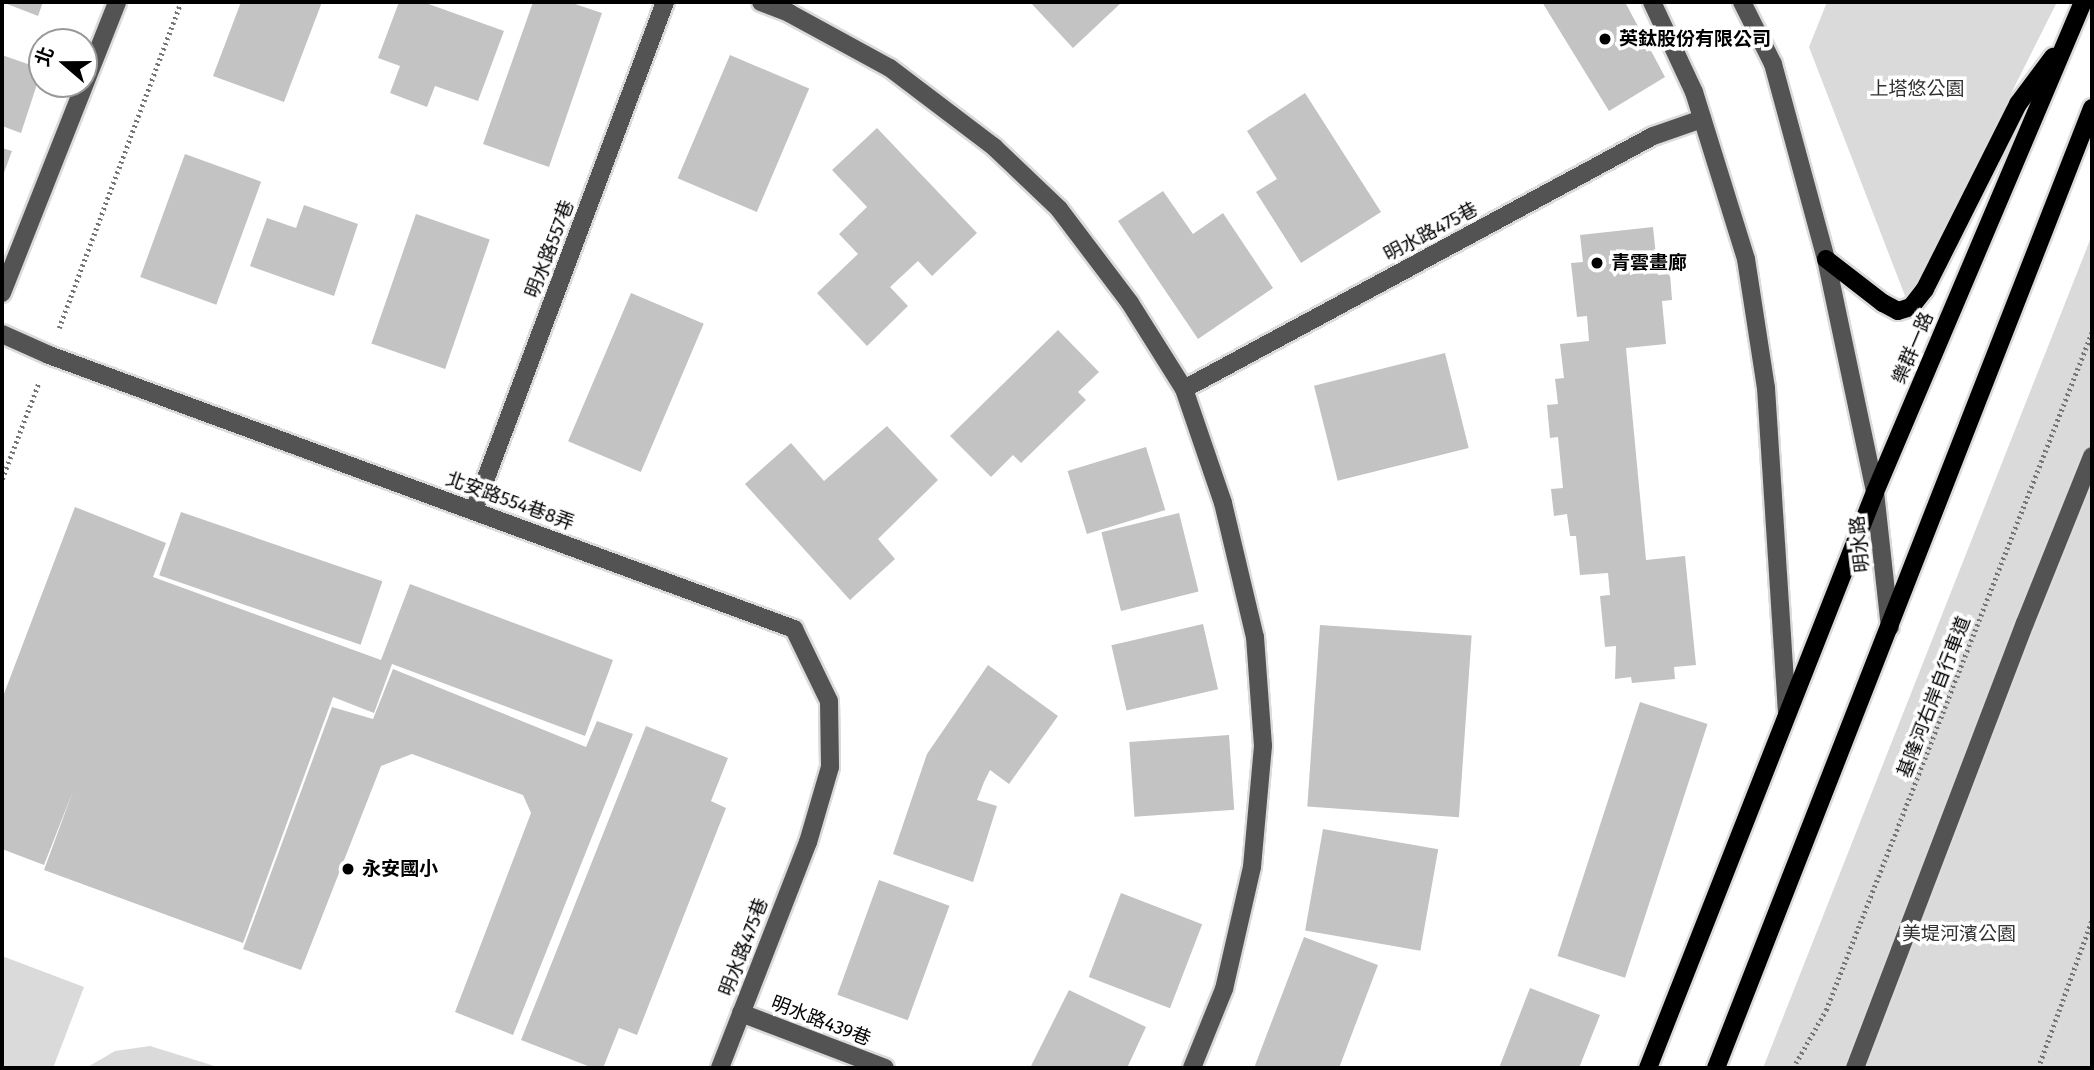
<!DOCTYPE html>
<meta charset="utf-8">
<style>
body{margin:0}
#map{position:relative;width:2094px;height:1070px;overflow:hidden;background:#fff;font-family:"Fira Sans","Noto Sans TC",sans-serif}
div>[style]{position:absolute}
.green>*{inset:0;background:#dadada}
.building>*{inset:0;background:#c3c3c3;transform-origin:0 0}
.path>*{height:4.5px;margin-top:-2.25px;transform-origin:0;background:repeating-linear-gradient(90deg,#757575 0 2px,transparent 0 5.5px)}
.roads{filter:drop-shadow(2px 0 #dbdbdb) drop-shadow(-2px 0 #dbdbdb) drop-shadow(0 2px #dbdbdb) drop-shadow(0 -2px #dbdbdb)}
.minor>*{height:18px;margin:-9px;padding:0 9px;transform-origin:9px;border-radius:9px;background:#535353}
.major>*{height:18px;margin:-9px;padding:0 9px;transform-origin:9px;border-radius:9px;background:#000}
.dots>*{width:19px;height:19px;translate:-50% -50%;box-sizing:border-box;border:4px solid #fff;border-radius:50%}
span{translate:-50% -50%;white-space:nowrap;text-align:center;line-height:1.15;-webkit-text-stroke:7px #fff;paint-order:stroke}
.poi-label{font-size:19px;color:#000;font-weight:700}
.left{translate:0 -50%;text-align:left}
.park-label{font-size:19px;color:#313131}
.street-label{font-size:19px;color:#000}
.frame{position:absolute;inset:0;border:4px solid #000;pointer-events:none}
.north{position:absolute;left:28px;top:28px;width:70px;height:70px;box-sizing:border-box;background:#fff;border:2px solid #999;border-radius:50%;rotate:290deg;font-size:19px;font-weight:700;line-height:28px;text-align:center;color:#000}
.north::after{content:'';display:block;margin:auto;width:24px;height:32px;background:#000;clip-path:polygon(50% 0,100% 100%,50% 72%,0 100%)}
</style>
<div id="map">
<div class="green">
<div style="clip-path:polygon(1827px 2px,2057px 2px,1907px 301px,1809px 47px)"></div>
<div style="clip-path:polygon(2092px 235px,2092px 1068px,1763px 1068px)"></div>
<div style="clip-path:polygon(2px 956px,84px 987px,53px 1068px,2px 1068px)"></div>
<div style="clip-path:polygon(150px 1046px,221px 1068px,86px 1068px,115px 1051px)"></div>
</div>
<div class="building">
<div style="clip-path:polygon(2px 2px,43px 2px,38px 16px)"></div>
<div style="clip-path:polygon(241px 2px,322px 2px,284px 102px,213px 76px)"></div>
<div style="clip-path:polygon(399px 2px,423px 2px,504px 31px,478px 101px,435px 86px,427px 107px,390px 93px,400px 66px,378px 58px)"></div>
<div style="clip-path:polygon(533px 2px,569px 2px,602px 13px,549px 167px,483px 144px)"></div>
<div style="clip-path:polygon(1030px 2px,1122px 2px,1073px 48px)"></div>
<div style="clip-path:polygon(1542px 2px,1625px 2px,1665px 77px,1609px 111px)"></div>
<div style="clip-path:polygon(2px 55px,42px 69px,21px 133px,2px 126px)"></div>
<div style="left:730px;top:55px;width:86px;height:134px;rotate:23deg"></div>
<div style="clip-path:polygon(1305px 93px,1381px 212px,1301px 263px,1256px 192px,1277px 179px,1247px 131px)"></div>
<div style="clip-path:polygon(877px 128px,977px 233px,932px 276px,918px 261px,890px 287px,908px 306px,867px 346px,817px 293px,858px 254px,839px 234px,867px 207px,832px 170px)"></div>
<div style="clip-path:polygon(2px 148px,12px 151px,2px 178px)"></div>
<div style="left:185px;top:154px;width:81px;height:131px;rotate:20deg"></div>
<div style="clip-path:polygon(1163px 191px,1193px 234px,1223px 213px,1273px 288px,1198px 339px,1118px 221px)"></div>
<div style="clip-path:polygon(304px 205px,358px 224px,334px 296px,250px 266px,267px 218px,296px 228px)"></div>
<div style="left:416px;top:214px;width:78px;height:137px;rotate:19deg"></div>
<div style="clip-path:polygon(1653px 227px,1658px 275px,1670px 274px,1672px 300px,1662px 301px,1666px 344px,1626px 348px,1646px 560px,1685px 556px,1696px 665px,1674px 667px,1675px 679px,1632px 683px,1631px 677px,1615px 679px,1616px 646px,1605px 647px,1600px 596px,1610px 595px,1608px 573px,1580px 575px,1576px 536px,1570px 536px,1567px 514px,1554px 516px,1551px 489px,1563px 488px,1558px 437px,1550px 438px,1547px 405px,1558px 404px,1555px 379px,1564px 378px,1560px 344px,1589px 341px,1587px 316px,1577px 317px,1571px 263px,1583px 262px,1580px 235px)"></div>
<div style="left:631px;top:293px;width:79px;height:161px;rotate:23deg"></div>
<div style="clip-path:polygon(1058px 330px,1099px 372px,1078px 392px,1086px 400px,1021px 463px,1013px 455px,991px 477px,950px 436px)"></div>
<div style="left:1445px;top:353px;width:98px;height:135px;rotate:76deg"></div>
<div style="clip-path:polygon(887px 426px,938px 480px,878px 539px,895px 559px,850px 600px,745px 484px,791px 443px,824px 481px)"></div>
<div style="left:1146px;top:447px;width:66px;height:82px;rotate:73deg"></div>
<div style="clip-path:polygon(75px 507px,166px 543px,153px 577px,381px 660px,410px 584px,613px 660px,585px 736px,392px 664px,374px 713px,333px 697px,243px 943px,44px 870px,73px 791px,44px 865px,2px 849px,2px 699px)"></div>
<div style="left:181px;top:512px;width:213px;height:67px;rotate:19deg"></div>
<div style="left:1179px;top:513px;width:81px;height:80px;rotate:76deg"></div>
<div style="left:1203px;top:624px;width:67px;height:94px;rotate:77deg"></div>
<div style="left:1320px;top:625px;width:152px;height:182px;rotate:4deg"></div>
<div style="clip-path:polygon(988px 665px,1058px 716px,1009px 784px,990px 770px,984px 782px,977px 800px,997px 806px,973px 882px,893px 854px,927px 754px)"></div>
<div style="clip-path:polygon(393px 669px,586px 747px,597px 721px,633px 734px,513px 1035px,455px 1012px,531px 813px,523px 795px,412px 754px,381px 766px,301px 970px,243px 949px,332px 707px,373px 719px)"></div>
<div style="left:1640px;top:702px;width:71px;height:267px;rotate:18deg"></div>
<div style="clip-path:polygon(646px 726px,728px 758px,711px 801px,726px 808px,637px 1035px,619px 1028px,603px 1068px,593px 1068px,521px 1040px)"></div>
<div style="left:1229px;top:735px;width:75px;height:100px;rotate:86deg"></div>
<div style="left:1323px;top:829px;width:117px;height:103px;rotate:10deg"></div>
<div style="left:879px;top:880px;width:75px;height:122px;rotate:20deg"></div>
<div style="left:1121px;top:893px;width:87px;height:90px;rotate:21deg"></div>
<div style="clip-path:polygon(1304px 937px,1378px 965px,1339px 1068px,1254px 1068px)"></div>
<div style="clip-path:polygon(1530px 988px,1600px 1015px,1579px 1068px,1499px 1068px)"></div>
<div style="clip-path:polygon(1069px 990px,1146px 1027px,1127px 1068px,1030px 1068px)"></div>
</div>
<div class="path">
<div style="left:59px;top:328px;width:348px;rotate:-69.5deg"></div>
<div style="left:2px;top:479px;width:104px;rotate:-69.1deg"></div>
<div style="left:1793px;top:1068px;width:67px;rotate:-60.4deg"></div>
<div style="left:1826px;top:1010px;width:728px;rotate:-68.58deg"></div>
<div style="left:2038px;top:1068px;width:158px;rotate:-70deg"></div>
</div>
<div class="roads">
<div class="minor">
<div style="left:761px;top:2px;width:30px;rotate:21deg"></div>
<div style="left:789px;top:13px;width:115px;rotate:28.6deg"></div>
<div style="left:890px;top:68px;width:131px;rotate:37.2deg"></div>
<div style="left:994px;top:147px;width:90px;rotate:43.6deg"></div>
<div style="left:1059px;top:209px;width:118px;rotate:52.9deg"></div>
<div style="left:1130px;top:303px;width:102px;rotate:57.9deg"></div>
<div style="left:1184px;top:389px;width:120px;rotate:71.1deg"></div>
<div style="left:1223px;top:503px;width:138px;rotate:76.6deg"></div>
<div style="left:1255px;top:637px;width:109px;rotate:85.8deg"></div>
<div style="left:1263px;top:746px;width:121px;rotate:95.2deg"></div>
<div style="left:1252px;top:867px;width:125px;rotate:102.9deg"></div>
<div style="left:1224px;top:989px;width:85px;rotate:112.1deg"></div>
<div style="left:1652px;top:2px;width:99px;rotate:65deg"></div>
<div style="left:1694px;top:92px;width:175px;rotate:72.7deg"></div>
<div style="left:1746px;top:259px;width:131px;rotate:81.2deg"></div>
<div style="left:1766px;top:388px;width:325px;rotate:86.3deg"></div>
<div style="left:1742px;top:2px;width:69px;rotate:63.4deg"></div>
<div style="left:1773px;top:64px;width:202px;rotate:74.8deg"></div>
<div style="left:1826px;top:259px;width:238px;rotate:78.1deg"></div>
<div style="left:1875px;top:492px;width:136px;rotate:83.7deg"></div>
<div style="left:2px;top:293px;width:313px;rotate:-68.4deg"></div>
<div style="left:2px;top:334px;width:51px;rotate:24.1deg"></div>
<div style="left:49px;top:355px;width:794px;rotate:20.19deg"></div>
<div style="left:794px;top:629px;width:80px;rotate:64.1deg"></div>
<div style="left:829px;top:701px;width:66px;rotate:89.1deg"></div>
<div style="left:830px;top:767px;width:78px;rotate:106.3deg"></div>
<div style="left:808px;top:842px;width:243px;rotate:111.3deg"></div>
<div style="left:1184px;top:389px;width:533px;rotate:-28.34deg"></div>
<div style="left:1653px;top:136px;width:52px;rotate:-19.1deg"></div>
<div style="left:474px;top:510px;width:543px;rotate:-69.39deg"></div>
<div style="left:741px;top:1013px;width:154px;rotate:20.9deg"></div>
<div style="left:1855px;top:1068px;width:476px;rotate:-69.1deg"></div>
<div style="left:2025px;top:623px;width:180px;rotate:-68.1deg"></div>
</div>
<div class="major">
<div style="left:1826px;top:259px;width:72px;rotate:37.7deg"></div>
<div style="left:1883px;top:303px;width:17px;rotate:28deg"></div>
<div style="left:1898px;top:311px;width:14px;rotate:-17deg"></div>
<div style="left:1911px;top:307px;width:23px;rotate:-52deg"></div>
<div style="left:1925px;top:289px;width:207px;rotate:-63.3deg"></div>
<div style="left:2018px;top:104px;width:59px;rotate:-53.3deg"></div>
<div style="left:1648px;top:1068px;width:619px;rotate:-68.49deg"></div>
<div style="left:1875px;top:492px;width:532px;rotate:-67deg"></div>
<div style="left:1716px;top:1068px;width:1031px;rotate:-68.61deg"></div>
</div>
</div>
<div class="dots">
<div style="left:1605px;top:39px;background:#000"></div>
<div style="left:1597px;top:263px;background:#000"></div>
<div style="left:348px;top:869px;background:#000"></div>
</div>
<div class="poi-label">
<span class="left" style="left:1619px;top:39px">英鈦股份有限公司</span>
<span class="left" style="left:1611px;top:263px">青雲畫廊</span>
<span class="left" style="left:362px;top:869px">永安國小</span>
</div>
<div class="park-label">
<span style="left:1917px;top:89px">上塔悠公園</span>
<span style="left:1959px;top:934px">美堤河濱公園</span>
</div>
<div class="street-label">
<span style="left:1431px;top:232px;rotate:-28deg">明水路475巷</span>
<span style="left:550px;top:249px;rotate:-69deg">明水路557巷</span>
<span style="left:1913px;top:348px;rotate:-67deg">樂群一路</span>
<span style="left:510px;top:501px;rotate:20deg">北安路554巷8弄</span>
<span style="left:1860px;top:544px;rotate:-96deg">明水路</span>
<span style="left:1934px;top:697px;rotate:-69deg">基隆河右岸自行車道</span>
<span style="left:744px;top:947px;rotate:-69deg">明水路475巷</span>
<span style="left:821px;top:1021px;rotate:21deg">明水路439巷</span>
</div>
<div class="frame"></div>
<div class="north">北</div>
</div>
